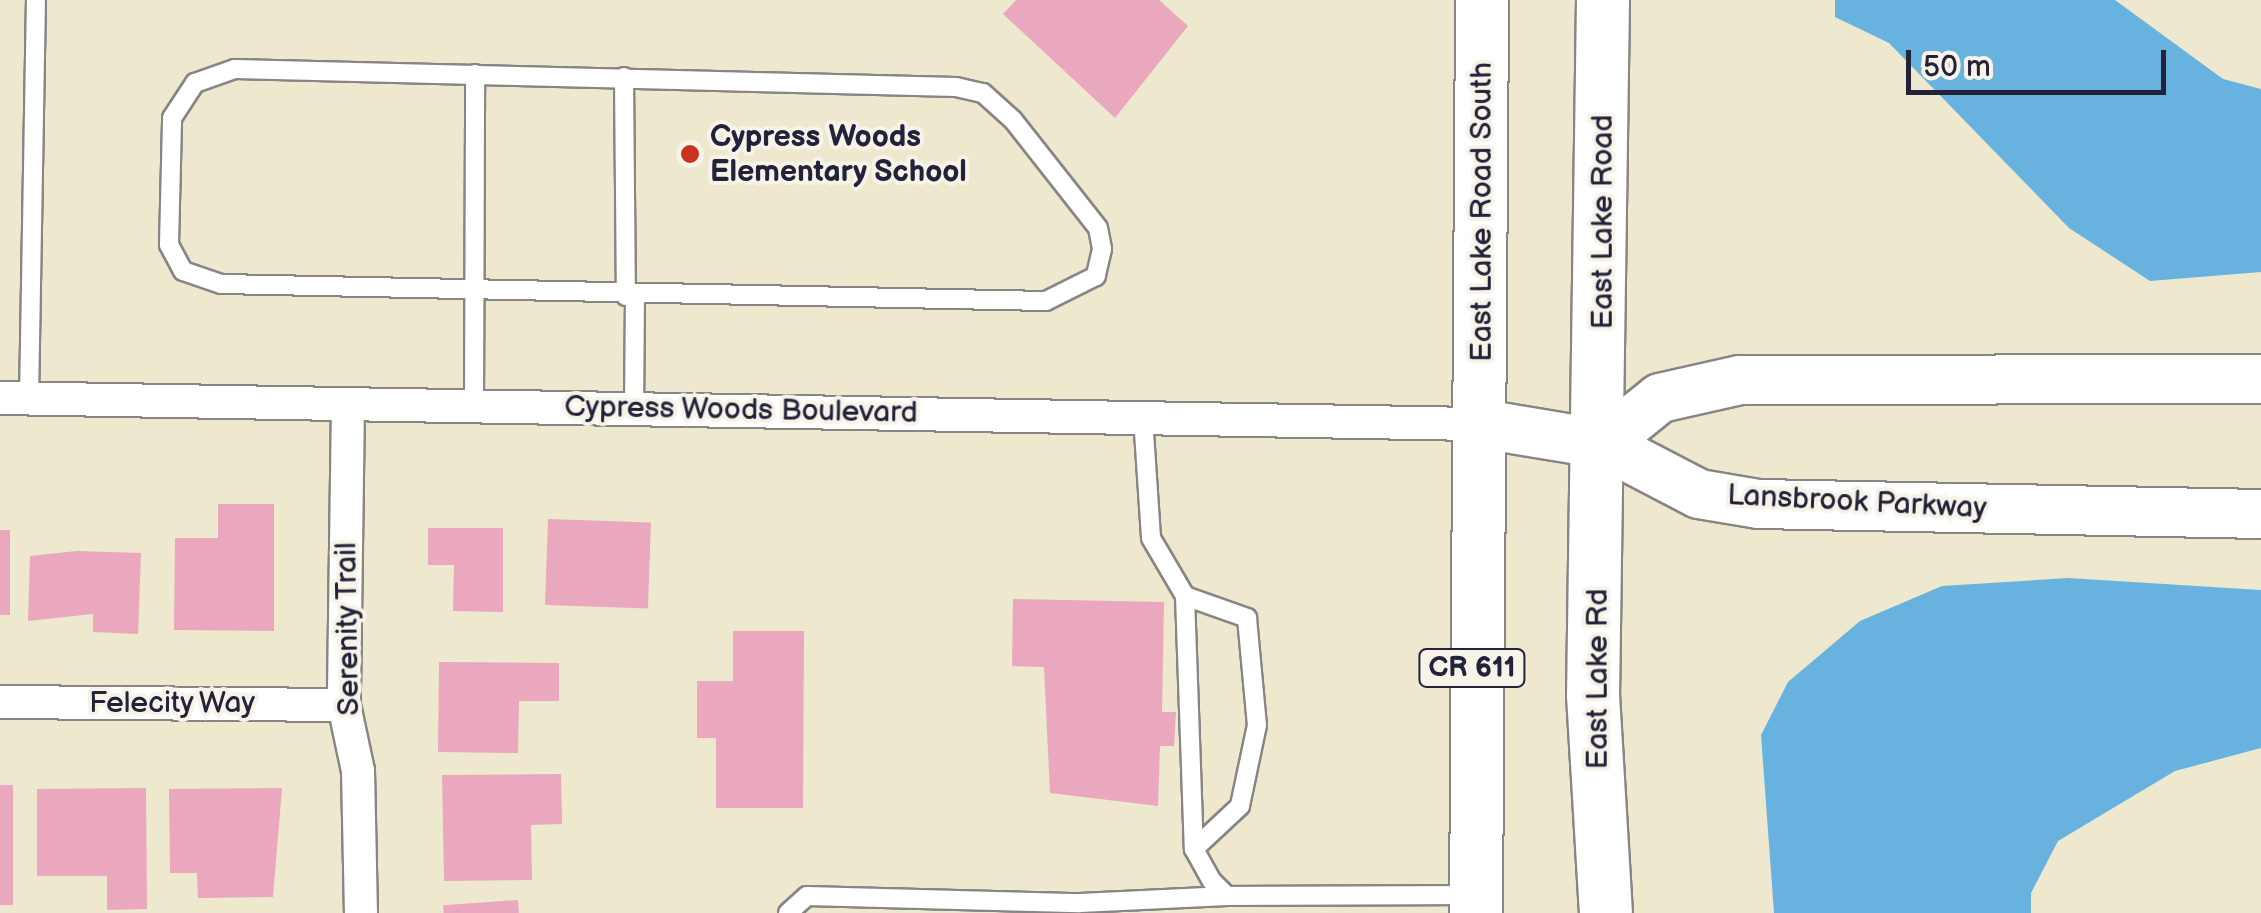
<!DOCTYPE html>
<style>
body{margin:0}
#map{position:relative;width:2261px;height:913px;overflow:hidden;background:#eee8ce;font-family:"Balsamiq Sans",sans-serif}
div>[style]{position:absolute}
.water>*{inset:0;background:#68b2e0}
.building>*{inset:0;background:#e9a8be;transform-origin:0 0}
.roads{filter:drop-shadow(2px 0 #888584) drop-shadow(-2px 0 #888584) drop-shadow(0 2px #888584) drop-shadow(0 -2px #888584)}
.lane>*{height:18px;margin:-9px;padding:0 9px;transform-origin:9px;border-radius:9px;background:#fff}
.street>*{height:32px;margin:-16px;padding:0 16px;transform-origin:16px;border-radius:16px;background:#fff}
.secondary>*{height:48px;margin:-24px;padding:0 24px;transform-origin:24px;border-radius:24px;background:#fff}
.primary>*{height:52px;margin:-26px;padding:0 26px;transform-origin:26px;border-radius:26px;background:#fff}
.dots>*{width:28px;height:28px;translate:-50% -50%;box-sizing:border-box;border:5px solid #f7f3e8;border-radius:50%}
span{translate:-50% -50%;white-space:nowrap;text-align:center;line-height:1.15;-webkit-text-stroke:8px #f7f3e8;paint-order:stroke}
.shield-label span{padding:2px 8px;background:#f7f3e8;border:2px solid;border-radius:8px;-webkit-text-stroke-width:0}
.shield-label{font-size:28px;color:#22223b;font-weight:700}
.poi-label{font-size:30px;color:#22223b;font-weight:700}
.left{translate:0 -50%;text-align:left}
.street-label{font-size:30px;color:#22223b}
.scale{position:absolute;left:1906px;top:50px;width:260px;height:45px;box-sizing:border-box;border:5px solid #22223b;border-top:0;padding-left:12px;font-size:30px;line-height:35px;white-space:nowrap;color:#22223b;-webkit-text-stroke:8px #f7f3e8;paint-order:stroke}
</style>
<div id="map">
<div class="water">
<div style="clip-path:polygon(1835px 0,2115px 0,2223px 79px,2261px 89px,2261px 272px,2150px 281px,2069px 228px,1889px 43px,1835px 17px)"></div>
<div style="clip-path:polygon(2068px 578px,2261px 590px,2261px 748px,2175px 771px,2058px 841px,2031px 893px,2031px 913px,1774px 913px,1761px 735px,1788px 682px,1860px 621px,1942px 586px)"></div>
</div>
<div class="building">
<div style="clip-path:polygon(1016px 0,1159px 0,1188px 26px,1115px 118px,1003px 14px)"></div>
<div style="clip-path:polygon(218px 504px,274px 504px,274px 631px,174px 630px,175px 538px,218px 538px)"></div>
<div style="left:548px;top:519px;width:103px;height:86px;rotate:2deg"></div>
<div style="clip-path:polygon(428px 528px,503px 528px,503px 612px,453px 611px,454px 565px,428px 565px)"></div>
<div style="left:0;top:530px;width:10px;height:85px"></div>
<div style="clip-path:polygon(77px 551px,141px 553px,138px 634px,93px 632px,93px 614px,28px 621px,30px 556px)"></div>
<div style="clip-path:polygon(1013px 599px,1164px 602px,1162px 712px,1176px 712px,1174px 746px,1160px 746px,1158px 806px,1050px 793px,1044px 667px,1012px 666px)"></div>
<div style="clip-path:polygon(733px 631px,804px 631px,803px 808px,716px 808px,716px 738px,697px 738px,697px 681px,733px 681px)"></div>
<div style="clip-path:polygon(439px 662px,559px 663px,559px 701px,519px 701px,518px 753px,438px 752px)"></div>
<div style="clip-path:polygon(561px 774px,562px 824px,531px 825px,532px 880px,444px 881px,442px 775px)"></div>
<div style="left:0;top:785px;width:13px;height:120px"></div>
<div style="clip-path:polygon(146px 788px,147px 909px,107px 910px,107px 876px,37px 876px,37px 789px)"></div>
<div style="clip-path:polygon(282px 788px,273px 897px,198px 898px,197px 873px,170px 873px,169px 789px)"></div>
<div style="left:518px;top:900px;width:13px;height:75px;rotate:86deg"></div>
</div>
<div class="roads">
<div class="lane">
<div style="left:235px;top:69px;width:721px;rotate:1.43deg"></div>
<div style="left:956px;top:87px;width:28px;rotate:13deg"></div>
<div style="left:983px;top:93px;width:40px;rotate:42deg"></div>
<div style="left:1013px;top:120px;width:137px;rotate:51.8deg"></div>
<div style="left:1098px;top:228px;width:21px;rotate:79deg"></div>
<div style="left:1102px;top:249px;width:28px;rotate:103deg"></div>
<div style="left:1096px;top:276px;width:56px;rotate:153.4deg"></div>
<div style="left:1046px;top:301px;width:825px;rotate:-178.82deg"></div>
<div style="left:221px;top:284px;width:40px;rotate:-161.1deg"></div>
<div style="left:183px;top:271px;width:30px;rotate:-118deg"></div>
<div style="left:169px;top:245px;width:127px;rotate:-88.6deg"></div>
<div style="left:172px;top:118px;width:42px;rotate:-56.7deg"></div>
<div style="left:195px;top:83px;width:42px;rotate:-19.3deg"></div>
<div style="left:624px;top:77px;width:219px;rotate:89.5deg"></div>
<div style="left:29px;top:399px;width:399px;rotate:-89deg"></div>
<div style="left:474px;top:406px;width:332px;rotate:-89.8deg"></div>
<div style="left:634px;top:410px;width:114px;rotate:-89.5deg"></div>
<div style="left:1143px;top:417px;width:121px;rotate:86.2deg"></div>
<div style="left:1151px;top:538px;width:67px;rotate:59.6deg"></div>
<div style="left:1185px;top:596px;width:253px;rotate:88deg"></div>
<div style="left:1194px;top:849px;width:37px;rotate:61deg"></div>
<div style="left:1212px;top:881px;width:21px;rotate:45deg"></div>
<div style="left:1227px;top:896px;width:243px;rotate:-0.2deg"></div>
<div style="left:1185px;top:596px;width:66px;rotate:19.5deg"></div>
<div style="left:1247px;top:618px;width:107px;rotate:84.7deg"></div>
<div style="left:1257px;top:725px;width:83px;rotate:101.9deg"></div>
<div style="left:1240px;top:806px;width:63px;rotate:136.9deg"></div>
<div style="left:788px;top:913px;width:25px;rotate:-42deg"></div>
<div style="left:807px;top:896px;width:273px;rotate:1.5deg"></div>
<div style="left:1080px;top:903px;width:147px;rotate:-2.7deg"></div>
</div>
<div class="street">
<div style="left:0;top:398px;width:1482px;rotate:1.01deg"></div>
<div style="left:348px;top:404px;width:301px;rotate:90.8deg"></div>
<div style="left:344px;top:705px;width:67px;rotate:78deg"></div>
<div style="left:358px;top:771px;width:142px;rotate:88.8deg"></div>
<div style="left:0;top:702px;width:344px;rotate:0.5deg"></div>
</div>
<div class="secondary">
<div style="left:1482px;top:424px;width:123px;rotate:9.4deg"></div>
<div style="left:1603px;top:444px;width:108px;rotate:27.5deg"></div>
<div style="left:1699px;top:494px;width:61px;rotate:9.5deg"></div>
<div style="left:1759px;top:504px;width:502px;rotate:1.14deg"></div>
<div style="left:1603px;top:444px;width:73px;rotate:-38.9deg"></div>
<div style="left:1660px;top:398px;width:82px;rotate:-12.7deg"></div>
<div style="left:1740px;top:380px;width:521px;rotate:-0.11deg"></div>
</div>
<div class="primary">
<div style="left:1603px;top:0;width:695px;rotate:90.82deg"></div>
<div style="left:1593px;top:695px;width:218px;rotate:86.6deg"></div>
<div style="left:1476px;top:913px;width:913px;rotate:-89.62deg"></div>
</div>
</div>
<div class="dots">
<div style="left:690px;top:154px;background:#c8321e"></div>
</div>
<div class="shield-label">
<span style="left:1472px;top:668px">CR 611</span>
</div>
<div class="poi-label">
<span class="left" style="left:710px;top:154px">Cypress Woods<br>Elementary School</span>
</div>
<div class="street-label">
<span style="left:1482px;top:212px;rotate:-90deg">East Lake Road South</span>
<span style="left:1603px;top:222px;rotate:-90deg">East Lake Road</span>
<span style="left:741px;top:410px;rotate:1deg">Cypress Woods Boulevard</span>
<span style="left:1857px;top:502px;rotate:3deg">Lansbrook Parkway</span>
<span style="left:348px;top:629px;rotate:-91deg">Serenity Trail</span>
<span style="left:1598px;top:679px;rotate:-90deg">East Lake Rd</span>
<span style="left:172px;top:703px">Felecity Way</span>
</div>
<div class="scale">50 m</div>
</div>
